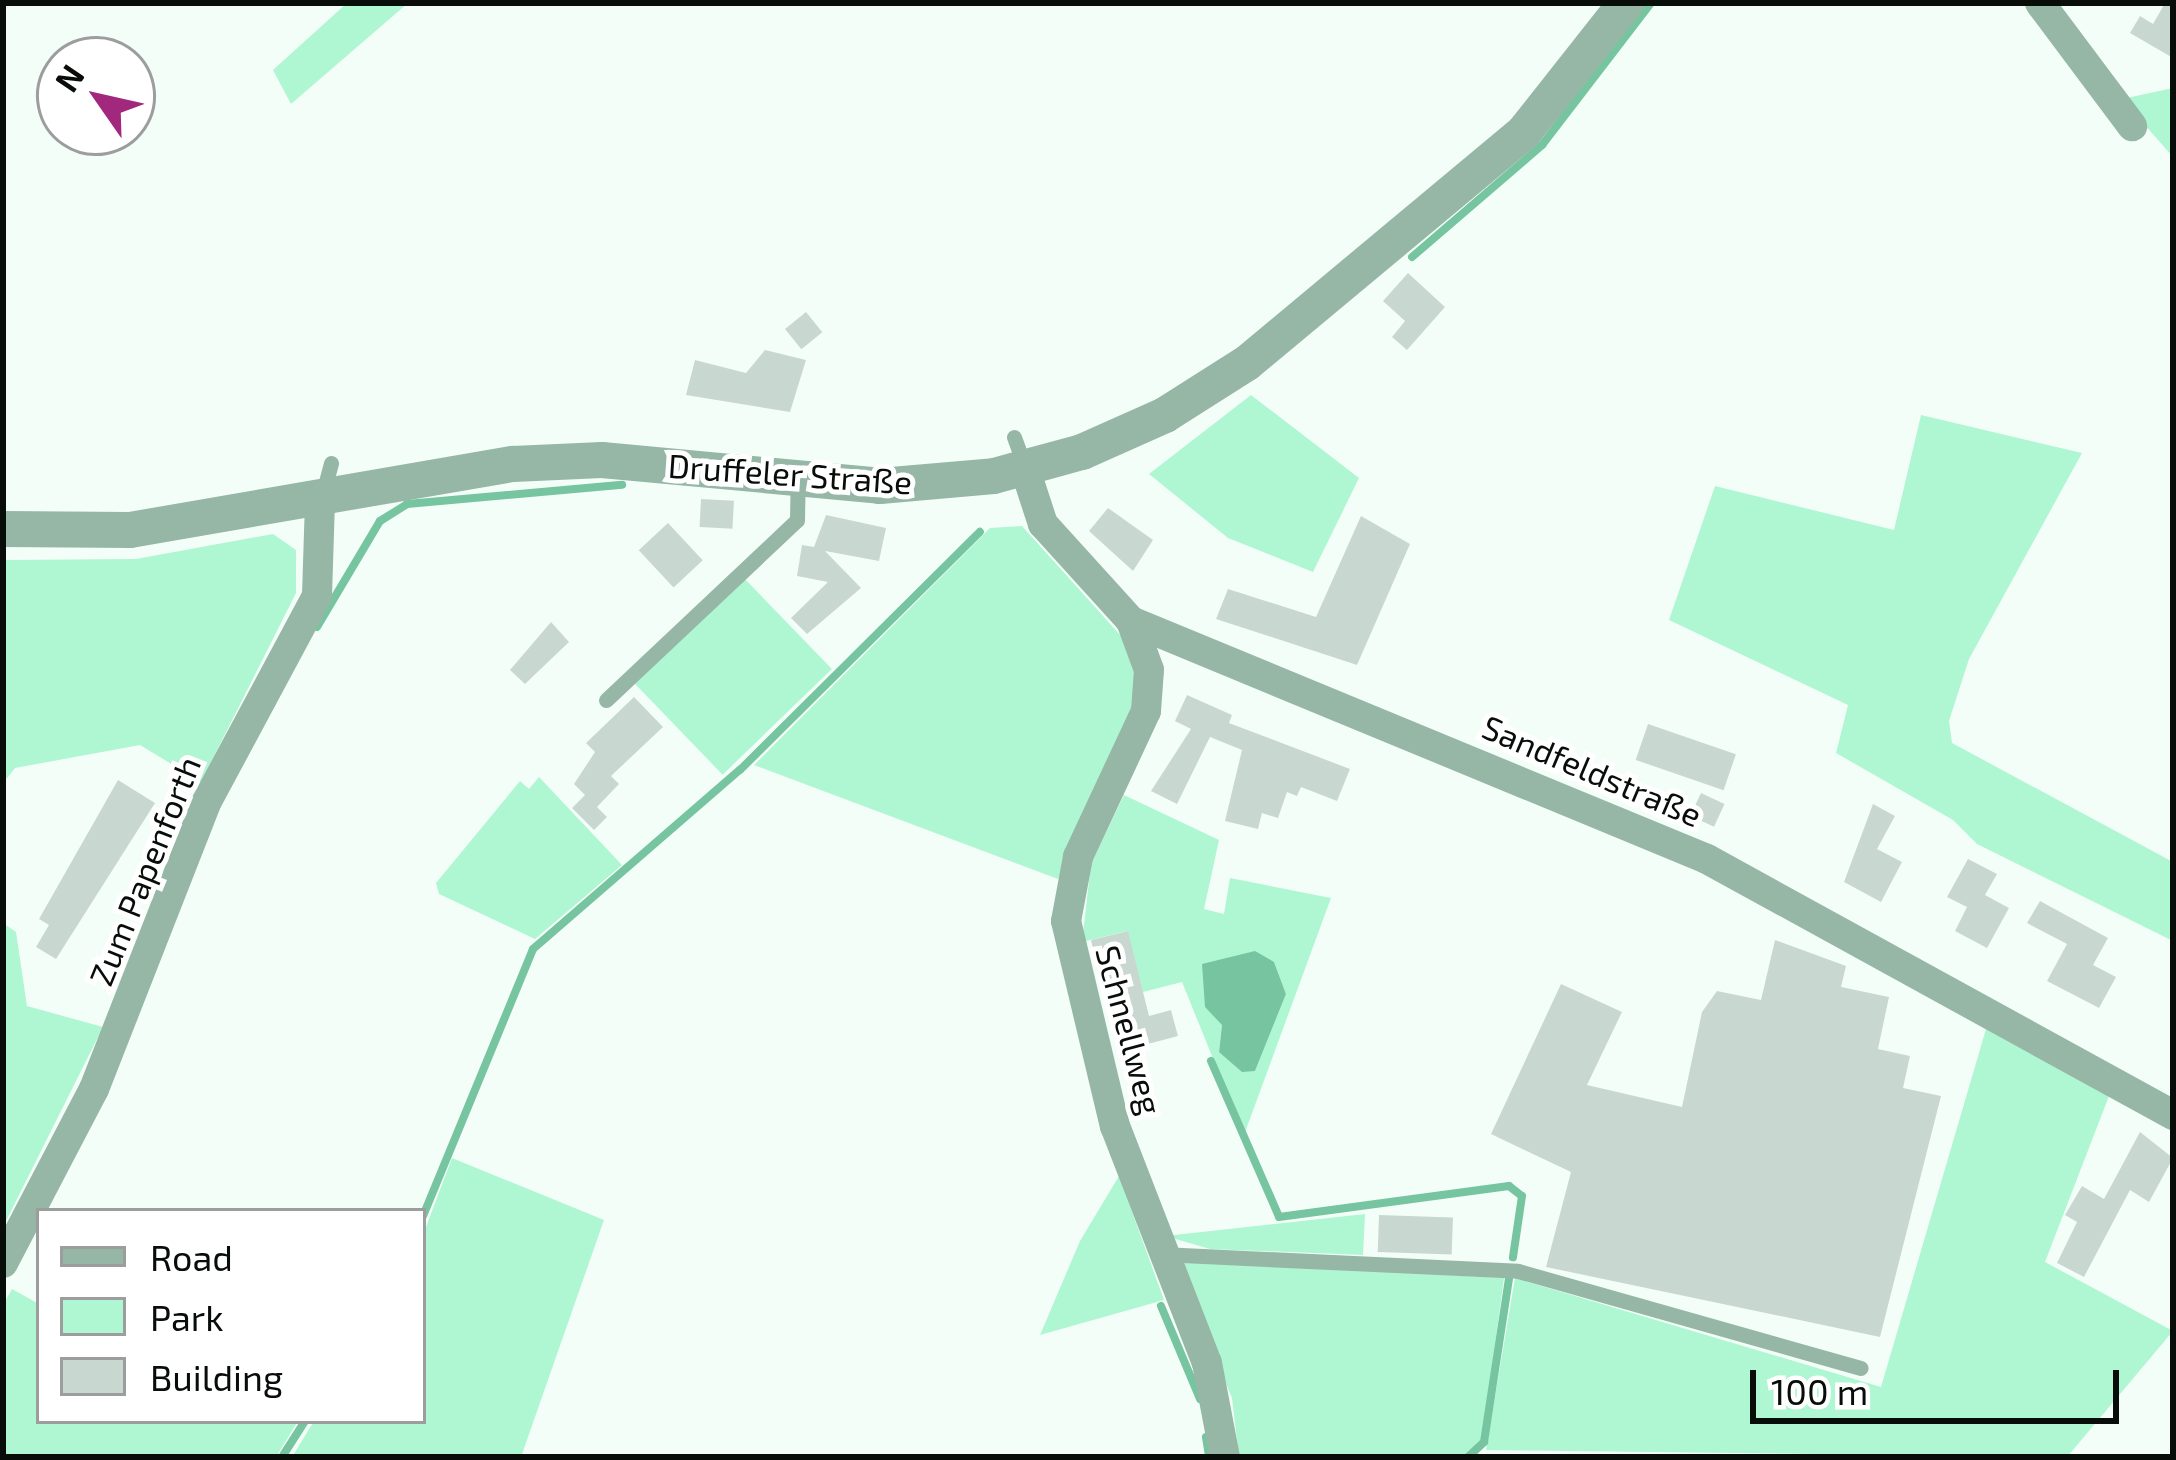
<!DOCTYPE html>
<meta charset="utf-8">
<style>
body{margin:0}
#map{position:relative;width:2176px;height:1460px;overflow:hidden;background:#f4fef9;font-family:"Exo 2",sans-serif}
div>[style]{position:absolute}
.green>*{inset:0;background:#aff6d3;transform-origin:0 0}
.water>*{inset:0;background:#76c5a0}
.stream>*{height:8px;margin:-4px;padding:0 4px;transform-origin:4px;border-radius:4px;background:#76c5a0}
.building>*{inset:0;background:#c8d8d0;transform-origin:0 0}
.service>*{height:15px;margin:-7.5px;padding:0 7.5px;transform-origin:7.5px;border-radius:7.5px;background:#96b7a6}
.minor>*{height:30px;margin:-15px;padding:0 15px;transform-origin:15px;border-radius:15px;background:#96b7a6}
.tertiary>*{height:36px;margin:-18px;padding:0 18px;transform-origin:18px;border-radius:18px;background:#96b7a6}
span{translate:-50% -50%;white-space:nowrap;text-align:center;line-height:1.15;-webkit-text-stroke:10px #fff;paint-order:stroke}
.street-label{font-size:33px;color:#080d0a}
.frame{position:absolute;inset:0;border:6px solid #080d0a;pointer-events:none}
.legend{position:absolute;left:36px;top:1208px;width:390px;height:216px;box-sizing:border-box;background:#fff;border:3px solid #9c9e9d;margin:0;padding:15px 21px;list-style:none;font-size:36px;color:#080d0a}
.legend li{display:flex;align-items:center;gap:24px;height:60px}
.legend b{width:60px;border:3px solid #9c9e9d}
.north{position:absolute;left:36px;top:36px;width:120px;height:120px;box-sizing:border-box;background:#fff;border:3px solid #9c9e9d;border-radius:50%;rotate:304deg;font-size:33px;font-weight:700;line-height:48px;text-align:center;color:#080d0a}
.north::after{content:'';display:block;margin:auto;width:42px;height:54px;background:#a2287e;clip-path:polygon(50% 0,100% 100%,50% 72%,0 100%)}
.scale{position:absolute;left:1750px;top:1370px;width:369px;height:54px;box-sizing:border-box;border:6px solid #080d0a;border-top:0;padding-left:15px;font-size:36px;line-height:42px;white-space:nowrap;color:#080d0a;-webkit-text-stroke:9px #fff;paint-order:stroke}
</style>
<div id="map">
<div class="green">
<div style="clip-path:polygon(347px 3px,408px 3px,291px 104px,273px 70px)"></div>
<div style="clip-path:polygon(2173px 88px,2173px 157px,2122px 99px)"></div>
<div style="clip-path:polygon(1251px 395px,1359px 478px,1313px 572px,1228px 538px,1149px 474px)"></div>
<div style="clip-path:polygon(1921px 415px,2082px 453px,1969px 659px,1949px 721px,1952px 743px,2173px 862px,2173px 941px,1977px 844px,1953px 820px,1836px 753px,1848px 705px,1669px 620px,1715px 486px,1894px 530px)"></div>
<div style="clip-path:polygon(1022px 526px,1122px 637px,1137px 678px,1134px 705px,1058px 879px,754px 765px,990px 528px)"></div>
<div style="clip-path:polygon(273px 534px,296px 550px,296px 593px,201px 782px,140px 745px,15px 768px,3px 783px,3px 560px,136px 559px)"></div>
<div style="left:743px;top:577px;width:128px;height:152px;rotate:46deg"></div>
<div style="clip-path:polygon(539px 777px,622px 865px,535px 939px,439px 894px,436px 883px,520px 781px,529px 789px)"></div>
<div style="clip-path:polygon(evenodd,1124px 795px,1219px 840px,1204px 909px,1224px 914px,1230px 878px,1331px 898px,1244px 1135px,1182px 982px,1143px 992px,1127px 931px,1082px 942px,1091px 864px,1124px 795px,1274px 962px,1286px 994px,1255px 1071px,1219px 1052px,1222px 1024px,1274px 962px)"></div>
<div style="clip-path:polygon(3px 923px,16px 932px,27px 1006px,103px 1027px,3px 1227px)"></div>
<div style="clip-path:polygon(1986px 1029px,2109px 1096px,2045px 1262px,2173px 1331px,2067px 1457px,1486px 1450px,1515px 1278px,1881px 1387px)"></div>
<div style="clip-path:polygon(452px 1158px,604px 1220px,521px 1457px,292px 1457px,314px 1421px,423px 1421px,423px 1235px)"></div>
<div style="clip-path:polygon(1119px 1176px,1164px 1300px,1040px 1335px,1080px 1241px)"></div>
<div style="clip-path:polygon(1365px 1214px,1363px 1255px,1210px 1249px,1165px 1236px)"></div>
<div style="clip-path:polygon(1185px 1261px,1504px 1278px,1482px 1440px,1462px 1457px,1239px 1457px,1232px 1398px,1179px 1267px)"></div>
<div style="clip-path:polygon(12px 1289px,39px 1304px,39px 1421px,298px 1421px,276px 1457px,3px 1457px,3px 1305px)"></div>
</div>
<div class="water">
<div style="clip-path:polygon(1255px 951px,1274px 962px,1286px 994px,1255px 1071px,1242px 1072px,1219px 1052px,1222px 1025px,1205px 1007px,1202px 964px)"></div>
</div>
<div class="stream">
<div style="left:1412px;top:257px;width:172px;rotate:-40.7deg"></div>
<div style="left:1542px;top:145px;width:179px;rotate:-52.5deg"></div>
<div style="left:317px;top:627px;width:123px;rotate:-59.3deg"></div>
<div style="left:380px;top:521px;width:32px;rotate:-32deg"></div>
<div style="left:407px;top:504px;width:216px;rotate:-5.1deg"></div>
<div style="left:1211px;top:1061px;width:170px;rotate:66.4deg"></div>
<div style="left:1279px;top:1217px;width:232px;rotate:-7.7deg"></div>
<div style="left:1509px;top:1186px;width:16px;rotate:38deg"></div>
<div style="left:1522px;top:1196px;width:62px;rotate:98.4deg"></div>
<div style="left:423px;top:1216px;width:289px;rotate:-67.6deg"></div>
<div style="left:533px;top:949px;width:274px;rotate:-40.9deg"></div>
<div style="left:740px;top:770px;width:338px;rotate:-44.8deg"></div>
<div style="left:1161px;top:1306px;width:101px;rotate:67.2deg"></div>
<div style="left:1206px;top:1437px;width:20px;rotate:81deg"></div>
<div style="left:282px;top:1457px;width:43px;rotate:-57.4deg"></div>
<div style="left:1468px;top:1457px;width:22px;rotate:-43deg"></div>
<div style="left:1484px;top:1442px;width:165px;rotate:-81.3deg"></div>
</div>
<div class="building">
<div style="clip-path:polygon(2165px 3px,2173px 3px,2173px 58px,2130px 33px,2140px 16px,2153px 24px)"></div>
<div style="clip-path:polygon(1408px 273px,1445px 307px,1407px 350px,1392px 337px,1405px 321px,1383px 301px)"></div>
<div style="left:806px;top:312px;width:26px;height:27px;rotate:51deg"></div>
<div style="clip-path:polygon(765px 350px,806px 360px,790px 412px,686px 395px,695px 360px,746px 373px)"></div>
<div style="left:701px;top:499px;width:33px;height:28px;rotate:3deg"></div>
<div style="clip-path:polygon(1108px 508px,1153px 540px,1133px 571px,1089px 531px)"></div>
<div style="clip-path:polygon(826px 515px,886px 528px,879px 561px,825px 551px,861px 588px,807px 634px,791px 618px,828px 582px,797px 576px,802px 545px,814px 547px)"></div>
<div style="clip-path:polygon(1361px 516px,1410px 544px,1357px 665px,1216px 619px,1228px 589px,1316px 617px)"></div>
<div style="left:668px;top:523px;width:51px;height:40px;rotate:47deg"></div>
<div style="clip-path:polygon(551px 622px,569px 642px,525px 684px,510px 670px)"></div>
<div style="clip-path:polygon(1187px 695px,1232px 715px,1229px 723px,1350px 769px,1337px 801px,1301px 787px,1297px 796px,1287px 792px,1278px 818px,1262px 813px,1258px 829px,1225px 821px,1242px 750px,1210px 737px,1177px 804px,1151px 791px,1191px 729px,1175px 721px)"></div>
<div style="clip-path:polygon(634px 697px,663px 727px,611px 776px,619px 784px,597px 807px,607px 817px,594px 830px,572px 808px,585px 795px,574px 784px,595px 752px,586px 743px)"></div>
<div style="left:1648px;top:724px;width:93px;height:38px;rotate:19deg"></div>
<div style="clip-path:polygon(118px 780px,155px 803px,56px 959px,36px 947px,49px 925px,39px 919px)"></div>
<div style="left:1701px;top:793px;width:26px;height:25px;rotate:25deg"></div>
<div style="clip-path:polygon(1873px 804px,1895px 816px,1877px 849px,1902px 862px,1881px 902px,1844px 882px)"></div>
<div style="clip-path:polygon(1968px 859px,1997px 874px,1985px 895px,2009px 908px,1987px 948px,1955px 931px,1967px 907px,1947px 897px)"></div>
<div style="clip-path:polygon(2040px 901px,2108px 938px,2093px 965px,2116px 977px,2099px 1008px,2047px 981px,2067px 944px,2027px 923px)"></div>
<div style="clip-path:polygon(1128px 931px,1149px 1016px,1171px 1010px,1178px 1036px,1133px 1048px,1120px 997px,1105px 1001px,1091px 940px)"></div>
<div style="clip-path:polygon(1775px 940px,1846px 966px,1841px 987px,1889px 997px,1878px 1049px,1910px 1056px,1903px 1088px,1941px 1096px,1880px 1337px,1546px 1267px,1571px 1172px,1491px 1134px,1561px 984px,1622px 1012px,1587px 1085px,1682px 1107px,1702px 1012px,1717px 991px,1761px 1000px)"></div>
<div style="clip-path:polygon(2140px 1132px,2173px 1158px,2149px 1202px,2130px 1190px,2084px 1277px,2057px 1263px,2077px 1222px,2065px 1215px,2082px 1186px,2104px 1199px)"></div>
<div style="left:1379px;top:1215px;width:74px;height:37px;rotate:2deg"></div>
</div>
<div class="service">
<div style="left:1014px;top:437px;width:33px;rotate:70deg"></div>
<div style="left:323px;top:493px;width:31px;rotate:-75deg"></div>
<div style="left:606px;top:700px;width:262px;rotate:-43.3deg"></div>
<div style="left:797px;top:520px;width:39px;rotate:-89deg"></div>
<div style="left:1161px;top:1254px;width:357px;rotate:2.7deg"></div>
<div style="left:1518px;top:1271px;width:356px;rotate:15.8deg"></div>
</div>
<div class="minor">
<div style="left:2040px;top:3px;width:154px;rotate:53.2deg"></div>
<div style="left:1025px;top:469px;width:58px;rotate:71.9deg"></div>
<div style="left:1043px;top:524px;width:131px;rotate:47.8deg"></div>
<div style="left:1131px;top:621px;width:623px;rotate:22.45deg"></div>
<div style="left:1707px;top:859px;width:532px;rotate:28.78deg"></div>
<div style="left:1131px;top:621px;width:52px;rotate:69.8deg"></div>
<div style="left:1149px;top:670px;width:41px;rotate:94.2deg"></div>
<div style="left:1146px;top:711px;width:161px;rotate:115deg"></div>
<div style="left:1078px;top:857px;width:65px;rotate:100.6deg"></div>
<div style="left:1066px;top:921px;width:211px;rotate:76.6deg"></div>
<div style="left:1115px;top:1126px;width:254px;rotate:68.8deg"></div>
<div style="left:1207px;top:1363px;width:96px;rotate:79.2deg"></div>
<div style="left:3px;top:1263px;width:196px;rotate:-62.4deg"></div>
<div style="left:94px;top:1089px;width:307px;rotate:-68.6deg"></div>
<div style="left:206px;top:803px;width:235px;rotate:-61.8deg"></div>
<div style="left:317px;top:596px;width:98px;rotate:-88.2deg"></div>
</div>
<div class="tertiary">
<div style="left:3px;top:529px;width:127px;rotate:0.5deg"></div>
<div style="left:130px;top:530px;width:389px;rotate:-9.8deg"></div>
<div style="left:513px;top:464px;width:89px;rotate:-2.6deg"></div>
<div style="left:602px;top:460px;width:279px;rotate:5.3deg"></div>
<div style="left:880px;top:486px;width:114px;rotate:-5deg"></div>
<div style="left:994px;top:476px;width:91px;rotate:-15.3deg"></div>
<div style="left:1082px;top:452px;width:91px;rotate:-24deg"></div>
<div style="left:1165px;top:415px;width:97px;rotate:-32.4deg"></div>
<div style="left:1247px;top:363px;width:361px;rotate:-39.8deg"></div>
<div style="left:1524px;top:132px;width:164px;rotate:-51.7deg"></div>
</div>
<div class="street-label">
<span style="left:790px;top:474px;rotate:4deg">Druffeler Straße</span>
<span style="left:1592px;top:771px;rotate:23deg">Sandfeldstraße</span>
<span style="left:145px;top:871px;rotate:-68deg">Zum Papenforth</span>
<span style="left:1129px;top:1030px;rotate:75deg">Schnellweg</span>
</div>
<div class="frame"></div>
<ul class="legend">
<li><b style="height:15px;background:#96b7a6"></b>Road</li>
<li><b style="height:33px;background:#aff6d3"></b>Park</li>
<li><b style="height:33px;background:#c8d8d0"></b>Building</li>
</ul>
<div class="north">N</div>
<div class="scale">100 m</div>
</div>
